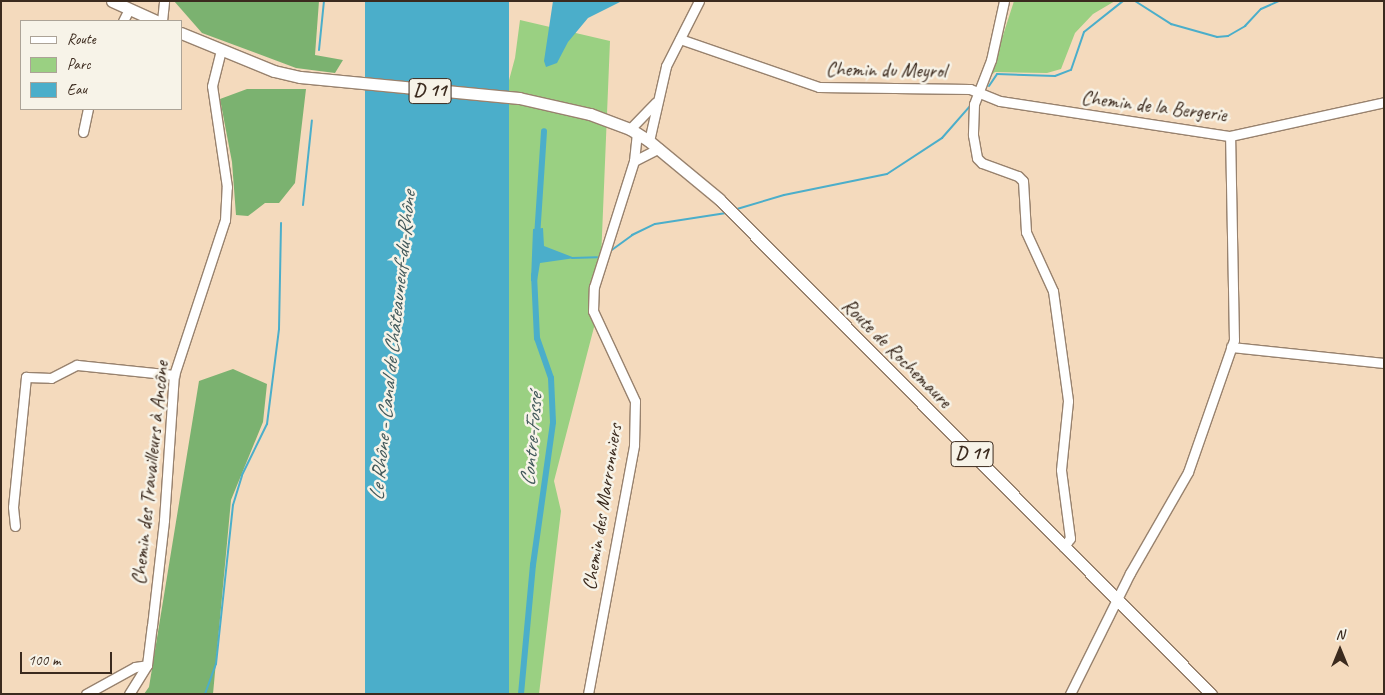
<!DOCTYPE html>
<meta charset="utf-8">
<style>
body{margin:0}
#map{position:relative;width:1385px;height:695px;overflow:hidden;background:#f4dabd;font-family:Caveat,sans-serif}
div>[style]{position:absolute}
.green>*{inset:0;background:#9ad082}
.forest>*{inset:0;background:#7bb270}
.water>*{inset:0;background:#4baeca;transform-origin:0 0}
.stream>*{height:2px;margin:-1px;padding:0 1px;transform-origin:1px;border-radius:1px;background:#4baeca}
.canal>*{height:6px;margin:-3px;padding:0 3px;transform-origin:3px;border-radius:3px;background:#4baeca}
.roads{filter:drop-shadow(1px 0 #98826e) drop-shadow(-1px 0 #98826e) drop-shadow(0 1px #98826e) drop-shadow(0 -1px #98826e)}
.minor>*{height:9px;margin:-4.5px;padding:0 4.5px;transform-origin:4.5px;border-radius:4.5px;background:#fff}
.major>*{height:11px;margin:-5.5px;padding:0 5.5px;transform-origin:5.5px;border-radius:5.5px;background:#fff}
span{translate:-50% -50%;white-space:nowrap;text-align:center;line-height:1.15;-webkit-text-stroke:5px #f7f3e8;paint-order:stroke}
.shield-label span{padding:1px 4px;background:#f7f3e8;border:1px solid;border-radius:4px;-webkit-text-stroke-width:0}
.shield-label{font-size:19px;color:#3b2a1e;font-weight:700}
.street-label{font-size:20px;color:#3b2a1e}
.water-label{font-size:21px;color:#41585a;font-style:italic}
.frame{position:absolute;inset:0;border:2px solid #3b2a1e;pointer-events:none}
.legend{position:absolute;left:20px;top:20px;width:162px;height:90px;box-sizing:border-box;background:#f7f3e8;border:1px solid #aca397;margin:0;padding:6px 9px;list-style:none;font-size:15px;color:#3b2a1e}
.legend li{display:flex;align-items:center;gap:10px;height:25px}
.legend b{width:25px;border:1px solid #aca397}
.north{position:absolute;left:1315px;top:625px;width:50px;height:50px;-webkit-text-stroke:4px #f7f3e8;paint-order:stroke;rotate:0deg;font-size:14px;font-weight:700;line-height:20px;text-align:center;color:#3b2a1e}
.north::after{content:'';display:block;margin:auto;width:18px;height:22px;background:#3b2a1e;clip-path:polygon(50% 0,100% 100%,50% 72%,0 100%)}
.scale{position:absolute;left:20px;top:652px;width:92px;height:22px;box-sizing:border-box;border:2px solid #3b2a1e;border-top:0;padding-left:6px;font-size:15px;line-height:18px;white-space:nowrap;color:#3b2a1e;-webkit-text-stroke:4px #f7f3e8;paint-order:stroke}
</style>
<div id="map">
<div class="green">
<div style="clip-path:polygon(1014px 1px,1115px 1px,1093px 14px,1075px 33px,1061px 69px,1047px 73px,995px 72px,990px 76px)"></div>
<div style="clip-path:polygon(520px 20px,610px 41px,599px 308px,554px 481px,561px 511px,539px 694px,444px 694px,497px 125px,515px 58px)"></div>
</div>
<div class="forest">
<div style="clip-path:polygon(174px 1px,319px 1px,315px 55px,343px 60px,335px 73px,296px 68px,202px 33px)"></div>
<div style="clip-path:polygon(247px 89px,306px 89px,295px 183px,279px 203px,265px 203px,248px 216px,236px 215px,232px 162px,220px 99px)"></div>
<div style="clip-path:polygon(233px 369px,267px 384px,263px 422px,231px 500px,213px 694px,144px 694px,149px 687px,199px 381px)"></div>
</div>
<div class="water">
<div style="left:365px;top:1px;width:144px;height:696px"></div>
<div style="clip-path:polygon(553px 1px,622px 1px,588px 18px,568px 42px,557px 63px,546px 67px,544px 61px)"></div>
<div style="clip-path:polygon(543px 228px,544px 246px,575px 258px,540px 263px,537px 281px,531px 281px,533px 229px)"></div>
</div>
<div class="stream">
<div style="left:1135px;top:1px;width:43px;rotate:32.6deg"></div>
<div style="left:1171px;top:24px;width:48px;rotate:15.8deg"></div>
<div style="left:1217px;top:37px;width:11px;rotate:-5deg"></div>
<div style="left:1228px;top:36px;width:20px;rotate:-30deg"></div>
<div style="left:1245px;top:26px;width:23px;rotate:-47deg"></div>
<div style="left:1261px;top:9px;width:20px;rotate:-24deg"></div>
<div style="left:319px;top:50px;width:49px;rotate:-84.2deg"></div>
<div style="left:989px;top:86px;width:14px;rotate:-56deg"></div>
<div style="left:997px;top:74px;width:58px;rotate:2deg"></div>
<div style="left:1055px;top:76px;width:17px;rotate:-21deg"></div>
<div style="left:1071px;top:70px;width:40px;rotate:-71.1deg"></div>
<div style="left:1084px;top:32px;width:50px;rotate:-38.5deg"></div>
<div style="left:303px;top:205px;width:85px;rotate:-84deg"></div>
<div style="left:737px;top:209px;width:49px;rotate:-16.6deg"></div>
<div style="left:784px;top:195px;width:105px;rotate:-11.5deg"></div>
<div style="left:887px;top:174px;width:66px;rotate:-33.2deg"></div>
<div style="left:942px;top:138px;width:44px;rotate:-48.7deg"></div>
<div style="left:609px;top:252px;width:29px;rotate:-36deg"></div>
<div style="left:632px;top:235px;width:25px;rotate:-26deg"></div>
<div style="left:655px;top:224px;width:72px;rotate:-8.8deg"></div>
<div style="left:572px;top:258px;width:25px;rotate:-2deg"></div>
<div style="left:205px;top:694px;width:32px;rotate:-70deg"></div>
<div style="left:216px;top:664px;width:160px;rotate:-83.9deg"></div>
<div style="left:233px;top:505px;width:31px;rotate:-73deg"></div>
<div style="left:242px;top:475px;width:57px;rotate:-63.9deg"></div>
<div style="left:267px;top:424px;width:96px;rotate:-82.8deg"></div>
<div style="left:279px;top:329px;width:106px;rotate:-88.9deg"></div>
</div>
<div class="canal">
<div style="left:537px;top:237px;width:106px;rotate:-86.2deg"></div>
<div style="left:521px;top:694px;width:130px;rotate:-84.7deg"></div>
<div style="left:533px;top:565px;width:144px;rotate:-82deg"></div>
<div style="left:553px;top:422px;width:44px;rotate:-92.6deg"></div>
<div style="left:551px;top:378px;width:42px;rotate:-109.3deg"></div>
<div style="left:537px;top:338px;width:63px;rotate:-92.7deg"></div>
</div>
<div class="roads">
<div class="minor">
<div style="left:1004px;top:1px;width:60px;rotate:102.4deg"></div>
<div style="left:991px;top:60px;width:47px;rotate:111.1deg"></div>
<div style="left:974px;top:104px;width:31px;rotate:92deg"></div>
<div style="left:973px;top:135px;width:23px;rotate:80deg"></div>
<div style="left:977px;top:158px;width:7px;rotate:45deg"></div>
<div style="left:982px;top:163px;width:38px;rotate:20deg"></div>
<div style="left:1018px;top:176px;width:7px;rotate:45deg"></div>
<div style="left:1023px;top:181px;width:51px;rotate:86.6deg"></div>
<div style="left:1026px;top:232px;width:65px;rotate:65.4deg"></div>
<div style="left:1053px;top:291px;width:111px;rotate:82.2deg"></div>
<div style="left:1068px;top:401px;width:69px;rotate:95.8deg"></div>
<div style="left:1061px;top:470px;width:69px;rotate:82.5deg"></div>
<div style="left:1070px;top:538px;width:11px;rotate:124deg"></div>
<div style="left:123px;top:21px;width:13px;rotate:-63deg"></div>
<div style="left:162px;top:21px;width:20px;rotate:-84deg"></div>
<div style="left:680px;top:39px;width:147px;rotate:19.1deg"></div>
<div style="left:819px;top:87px;width:151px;rotate:0.8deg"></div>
<div style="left:970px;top:89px;width:32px;rotate:22deg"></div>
<div style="left:1000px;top:101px;width:233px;rotate:8.7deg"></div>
<div style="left:1230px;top:136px;width:158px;rotate:-12.4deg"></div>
<div style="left:630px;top:129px;width:37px;rotate:-46deg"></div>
<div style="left:83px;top:132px;width:24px;rotate:-78deg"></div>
<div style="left:649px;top:141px;width:77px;rotate:-77.2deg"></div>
<div style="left:666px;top:66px;width:73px;rotate:-63.1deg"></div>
<div style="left:634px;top:161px;width:28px;rotate:-27deg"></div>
<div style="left:1231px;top:347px;width:154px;rotate:6deg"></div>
<div style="left:15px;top:526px;width:19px;rotate:-96deg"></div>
<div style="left:13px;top:507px;width:131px;rotate:-84.3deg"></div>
<div style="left:26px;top:377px;width:25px;rotate:2deg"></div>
<div style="left:51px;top:378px;width:29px;rotate:-27deg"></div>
<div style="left:77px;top:365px;width:98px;rotate:5.9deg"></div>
<div style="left:86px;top:694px;width:56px;rotate:-28.9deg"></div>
<div style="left:135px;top:667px;width:12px;rotate:-9deg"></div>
<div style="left:129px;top:694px;width:34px;rotate:-58deg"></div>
<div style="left:147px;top:665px;width:39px;rotate:-83deg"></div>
<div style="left:152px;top:626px;width:107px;rotate:-83.5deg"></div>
<div style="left:164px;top:520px;width:145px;rotate:-86.1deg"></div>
<div style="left:174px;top:375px;width:163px;rotate:-71.8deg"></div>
<div style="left:225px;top:220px;width:33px;rotate:-87deg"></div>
<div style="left:227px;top:187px;width:102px;rotate:-98.4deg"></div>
<div style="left:212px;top:86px;width:36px;rotate:-76deg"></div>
<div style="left:588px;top:694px;width:253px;rotate:-79.5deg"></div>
<div style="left:634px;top:445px;width:44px;rotate:-88.7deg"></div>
<div style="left:635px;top:401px;width:99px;rotate:-115deg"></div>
<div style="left:593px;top:311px;width:24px;rotate:-88deg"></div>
<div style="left:594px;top:287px;width:132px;rotate:-72.4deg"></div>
<div style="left:634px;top:161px;width:28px;rotate:-84deg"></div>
<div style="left:1070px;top:694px;width:135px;rotate:-63.6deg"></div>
<div style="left:1130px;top:573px;width:116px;rotate:-60.1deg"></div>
<div style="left:1188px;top:472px;width:140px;rotate:-70.8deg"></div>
<div style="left:1234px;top:340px;width:204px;rotate:-91.1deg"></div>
</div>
<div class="major">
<div style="left:112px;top:1px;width:48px;rotate:24.4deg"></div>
<div style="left:181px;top:33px;width:100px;rotate:22.2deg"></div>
<div style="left:274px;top:71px;width:27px;rotate:13deg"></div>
<div style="left:300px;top:77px;width:220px;rotate:5.5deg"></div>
<div style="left:519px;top:98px;width:73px;rotate:12.7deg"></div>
<div style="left:590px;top:114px;width:43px;rotate:20.6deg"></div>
<div style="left:630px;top:129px;width:22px;rotate:32deg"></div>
<div style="left:649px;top:141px;width:91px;rotate:39.6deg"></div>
<div style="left:719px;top:199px;width:698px;rotate:45.17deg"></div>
</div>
</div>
<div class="shield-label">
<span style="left:430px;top:91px">D 11</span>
<span style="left:972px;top:454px">D 11</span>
</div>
<div class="street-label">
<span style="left:886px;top:70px;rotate:1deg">Chemin du Meyrol</span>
<span style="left:1154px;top:106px;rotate:7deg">Chemin de la Bergerie</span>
<span style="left:897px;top:353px;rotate:45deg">Route de Rochemaure</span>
<span style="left:150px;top:473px;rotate:-84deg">Chemin des Travailleurs à Ancône</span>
<span style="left:602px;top:507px;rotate:-81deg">Chemin des Marronniers</span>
</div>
<div class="water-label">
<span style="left:392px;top:346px;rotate:-84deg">Le Rhône - Canal de Châteauneuf-du-Rhône</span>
<span style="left:531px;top:440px;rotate:-85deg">Contre-Fossé</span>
</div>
<div class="frame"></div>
<ul class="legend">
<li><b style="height:6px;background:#fff"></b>Route</li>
<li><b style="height:14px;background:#9ad082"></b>Parc</li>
<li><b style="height:14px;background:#4baeca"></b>Eau</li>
</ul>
<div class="north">N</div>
<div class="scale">100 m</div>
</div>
